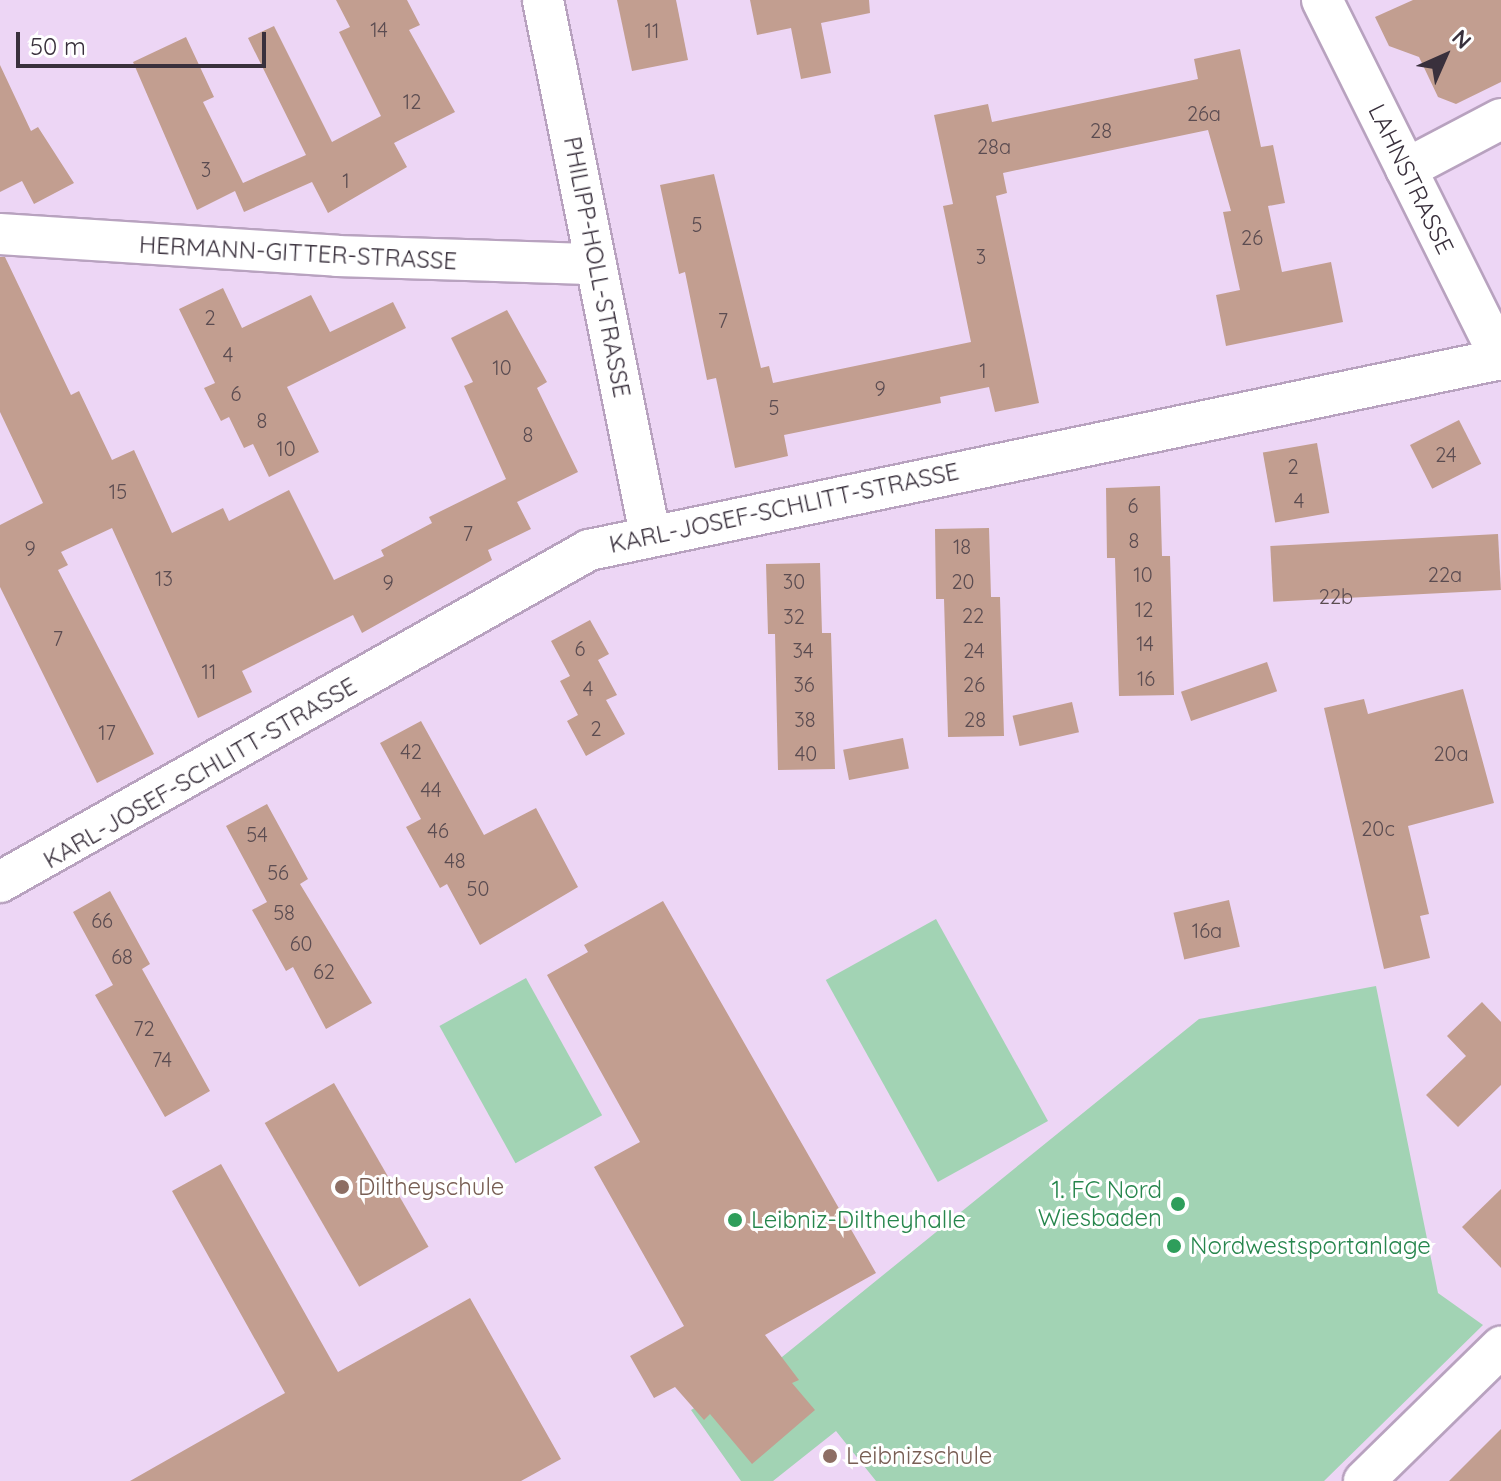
<!DOCTYPE html>
<style>
body{margin:0}
#map{position:relative;width:1501px;height:1481px;overflow:hidden;background:#edd6f5;font-family:Quicksand,sans-serif}
div>[style]{position:absolute}
.green>*{inset:0;background:#a2d3b4;transform-origin:0 0}
.building>*{inset:0;background:#c29e90;transform-origin:0 0}
.roads{filter:drop-shadow(2px 0 #b8a2bf) drop-shadow(-2px 0 #b8a2bf) drop-shadow(0 2px #b8a2bf) drop-shadow(0 -2px #b8a2bf)}
.minor>*{height:40px;margin:-20px;padding:0 20px;transform-origin:20px;border-radius:20px;background:#fff}
.dots>*{width:22px;height:22px;translate:-50% -50%;box-sizing:border-box;border:4px solid #fff;border-radius:50%}
span{translate:-50% -50%;white-space:nowrap;text-align:center;line-height:1.15;-webkit-text-stroke:6px #fff;paint-order:stroke}
.number-label{font-size:20px;color:#5b4c51}
.number-label span{-webkit-text-stroke-width:0}
.street-label{font-size:24px;color:#39303c}
.education-label{font-size:24px;color:#785e54}
.left{translate:0 -50%;text-align:left}
.leisure-label{font-size:24px;color:#27864d}
.right{translate:-100% -50%;text-align:right}
.north{position:absolute;left:1405px;top:16px;width:80px;height:80px;-webkit-text-stroke:6px #fff;paint-order:stroke;rotate:45deg;font-size:22px;font-weight:700;line-height:32px;text-align:center;color:#39303c}
.north::after{content:'';display:block;margin:auto;width:28px;height:36px;background:#39303c;clip-path:polygon(50% 0,100% 100%,50% 72%,0 100%)}
.scale{position:absolute;left:16px;top:32px;width:250px;height:36px;box-sizing:border-box;border:4px solid #39303c;border-top:0;padding-left:10px;font-size:24px;line-height:28px;white-space:nowrap;color:#39303c;-webkit-text-stroke:6px #fff;paint-order:stroke}
</style>
<div id="map">
<div class="green">
<div style="left:936px;top:919px;width:231px;height:126px;rotate:61deg"></div>
<div style="left:526px;top:978px;width:157px;height:99px;rotate:61deg"></div>
<div style="clip-path:polygon(1376px 986px,1438px 1293px,1483px 1325px,1324px 1481px,876px 1481px,836px 1431px,773px 1481px,741px 1481px,691px 1410px,782px 1357px,1199px 1019px)"></div>
</div>
<div class="building">
<div style="clip-path:polygon(336px 0,407px 0,420px 25px,409px 30px,455px 112px,394px 143px,407px 167px,328px 213px,312px 182px,244px 212px,235px 191px,197px 210px,133px 62px,186px 37px,214px 97px,203px 102px,243px 183px,306px 155px,248px 38px,274px 26px,332px 142px,381px 116px,339px 32px,350px 27px)"></div>
<div style="clip-path:polygon(617px 0,676px 0,688px 60px,632px 71px)"></div>
<div style="clip-path:polygon(750px 0,869px 0,870px 13px,821px 23px,831px 73px,801px 79px,791px 28px,757px 35px)"></div>
<div style="clip-path:polygon(1413px 0,1501px 0,1501px 82px,1456px 104px,1438px 97px,1419px 57px,1389px 46px,1375px 17px)"></div>
<div style="clip-path:polygon(1240px 49px,1261px 147px,1273px 145px,1285px 203px,1268px 206px,1282px 272px,1331px 262px,1343px 322px,1226px 346px,1216px 295px,1240px 290px,1223px 212px,1231px 211px,1208px 130px,1003px 173px,1007px 193px,996px 196px,1039px 403px,995px 412px,989px 387px,940px 397px,941px 403px,784px 435px,788px 456px,735px 468px,716px 378px,707px 380px,685px 272px,679px 274px,660px 185px,714px 174px,761px 368px,769px 366px,773px 383px,971px 342px,943px 206px,953px 204px,934px 115px,988px 104px,992px 122px,1198px 79px,1194px 59px)"></div>
<div style="clip-path:polygon(0 65px,31px 131px,38px 127px,74px 183px,34px 204px,22px 181px,0 192px)"></div>
<div style="clip-path:polygon(0 257px,5px 257px,71px 395px,79px 391px,112px 460px,134px 450px,172px 533px,223px 508px,229px 521px,289px 490px,334px 580px,384px 556px,381px 550px,432px 523px,429px 517px,506px 479px,464px 386px,473px 382px,451px 338px,507px 310px,547px 382px,537px 388px,578px 472px,517px 502px,531px 529px,488px 550px,492px 560px,362px 633px,353px 615px,242px 671px,252px 692px,198px 718px,112px 528px,61px 552px,68px 565px,58px 570px,154px 754px,97px 783px,0 587px,0 525px,43px 503px,0 412px)"></div>
<div style="clip-path:polygon(223px 288px,242px 328px,311px 295px,330px 332px,393px 302px,406px 328px,287px 387px,319px 452px,269px 477px,253px 444px,244px 448px,229px 417px,221px 421px,204px 388px,215px 383px,179px 309px)"></div>
<div style="left:1459px;top:420px;width:49px;height:55px;rotate:63deg"></div>
<div style="left:1317px;top:443px;width:71px;height:55px;rotate:80deg"></div>
<div style="clip-path:polygon(1160px 486px,1162px 556px,1170px 556px,1174px 695px,1119px 696px,1115px 558px,1107px 558px,1106px 488px)"></div>
<div style="clip-path:polygon(989px 528px,991px 597px,1000px 597px,1004px 736px,948px 737px,944px 599px,936px 599px,935px 529px)"></div>
<div style="left:1498px;top:534px;width:56px;height:228px;rotate:87deg"></div>
<div style="clip-path:polygon(820px 563px,822px 633px,831px 633px,835px 769px,778px 770px,775px 634px,768px 634px,766px 564px)"></div>
<div style="clip-path:polygon(590px 620px,609px 654px,598px 660px,617px 695px,606px 700px,625px 734px,586px 756px,567px 721px,578px 715px,560px 681px,570px 676px,551px 641px)"></div>
<div style="left:1267px;top:662px;width:31px;height:91px;rotate:71deg"></div>
<div style="clip-path:polygon(1463px 689px,1494px 803px,1408px 826px,1429px 914px,1420px 916px,1430px 958px,1384px 969px,1324px 708px,1364px 699px,1368px 714px)"></div>
<div style="left:1072px;top:702px;width:31px;height:61px;rotate:77deg"></div>
<div style="clip-path:polygon(421px 721px,484px 835px,536px 808px,578px 887px,480px 945px,447px 884px,440px 888px,406px 827px,421px 819px,380px 743px)"></div>
<div style="left:903px;top:738px;width:31px;height:61px;rotate:79deg"></div>
<div style="clip-path:polygon(267px 804px,308px 879px,300px 884px,372px 1003px,326px 1029px,293px 967px,286px 971px,252px 910px,267px 902px,226px 826px)"></div>
<div style="clip-path:polygon(110px 891px,150px 964px,142px 969px,210px 1091px,165px 1117px,95px 995px,113px 985px,73px 912px)"></div>
<div style="left:1229px;top:900px;width:48px;height:57px;rotate:77deg"></div>
<div style="clip-path:polygon(663px 901px,876px 1273px,765px 1335px,799px 1380px,792px 1383px,815px 1410px,752px 1464px,710px 1414px,704px 1420px,675px 1387px,654px 1398px,630px 1356px,684px 1326px,594px 1167px,640px 1142px,547px 975px,588px 952px,584px 945px)"></div>
<div style="clip-path:polygon(1482px 1002px,1501px 1022px,1501px 1085px,1458px 1127px,1426px 1095px,1466px 1056px,1447px 1036px)"></div>
<div style="left:334px;top:1083px;width:189px;height:80px;rotate:60deg"></div>
<div style="clip-path:polygon(221px 1164px,338px 1372px,470px 1298px,561px 1459px,521px 1481px,130px 1481px,285px 1393px,172px 1191px)"></div>
<div style="clip-path:polygon(1501px 1189px,1501px 1268px,1462px 1227px)"></div>
<div style="clip-path:polygon(1501px 1429px,1501px 1481px,1449px 1481px)"></div>
</div>
<div class="roads">
<div class="minor">
<div style="left:543px;top:0;width:545px;rotate:78.67deg"></div>
<div style="left:1322px;top:0;width:401px;rotate:63.5deg"></div>
<div style="left:1406px;top:169px;width:107px;rotate:-27.8deg"></div>
<div style="left:0;top:234px;width:338px;rotate:3.7deg"></div>
<div style="left:337px;top:256px;width:259px;rotate:1.8deg"></div>
<div style="left:0;top:882px;width:676px;rotate:-29.41deg"></div>
<div style="left:589px;top:550px;width:932px;rotate:-11.83deg"></div>
<div style="left:1364px;top:1481px;width:192px;rotate:-44.4deg"></div>
</div>
</div>
<div class="dots">
<div style="left:342px;top:1187px;background:#8d6e63"></div>
<div style="left:1178px;top:1204px;background:#2e9e5b"></div>
<div style="left:735px;top:1220px;background:#2e9e5b"></div>
<div style="left:1174px;top:1246px;background:#2e9e5b"></div>
<div style="left:830px;top:1456px;background:#8d6e63"></div>
</div>
<div class="number-label">
<span style="left:379px;top:29px">14</span>
<span style="left:652px;top:30px">11</span>
<span style="left:412px;top:101px">12</span>
<span style="left:1204px;top:113px">26a</span>
<span style="left:1101px;top:130px">28</span>
<span style="left:994px;top:146px">28a</span>
<span style="left:206px;top:169px">3</span>
<span style="left:346px;top:180px">1</span>
<span style="left:697px;top:224px">5</span>
<span style="left:1252px;top:237px">26</span>
<span style="left:981px;top:256px">3</span>
<span style="left:210px;top:317px">2</span>
<span style="left:723px;top:320px">7</span>
<span style="left:228px;top:354px">4</span>
<span style="left:502px;top:367px">10</span>
<span style="left:983px;top:370px">1</span>
<span style="left:880px;top:388px">9</span>
<span style="left:236px;top:393px">6</span>
<span style="left:774px;top:407px">5</span>
<span style="left:262px;top:420px">8</span>
<span style="left:528px;top:434px">8</span>
<span style="left:286px;top:448px">10</span>
<span style="left:1446px;top:454px">24</span>
<span style="left:1293px;top:466px">2</span>
<span style="left:118px;top:491px">15</span>
<span style="left:1299px;top:500px">4</span>
<span style="left:1133px;top:505px">6</span>
<span style="left:468px;top:533px">7</span>
<span style="left:1134px;top:540px">8</span>
<span style="left:962px;top:546px">18</span>
<span style="left:30px;top:548px">9</span>
<span style="left:1143px;top:574px">10</span>
<span style="left:1445px;top:574px">22a</span>
<span style="left:164px;top:578px">13</span>
<span style="left:794px;top:581px">30</span>
<span style="left:963px;top:581px">20</span>
<span style="left:388px;top:582px">9</span>
<span style="left:1336px;top:596px">22b</span>
<span style="left:1144px;top:609px">12</span>
<span style="left:973px;top:615px">22</span>
<span style="left:794px;top:616px">32</span>
<span style="left:58px;top:638px">7</span>
<span style="left:1145px;top:643px">14</span>
<span style="left:580px;top:648px">6</span>
<span style="left:803px;top:650px">34</span>
<span style="left:974px;top:650px">24</span>
<span style="left:209px;top:671px">11</span>
<span style="left:1146px;top:678px">16</span>
<span style="left:804px;top:684px">36</span>
<span style="left:974px;top:684px">26</span>
<span style="left:588px;top:688px">4</span>
<span style="left:805px;top:719px">38</span>
<span style="left:975px;top:719px">28</span>
<span style="left:596px;top:728px">2</span>
<span style="left:107px;top:732px">17</span>
<span style="left:411px;top:751px">42</span>
<span style="left:806px;top:753px">40</span>
<span style="left:1451px;top:753px">20a</span>
<span style="left:431px;top:789px">44</span>
<span style="left:1378px;top:828px">20c</span>
<span style="left:438px;top:830px">46</span>
<span style="left:257px;top:834px">54</span>
<span style="left:455px;top:860px">48</span>
<span style="left:278px;top:872px">56</span>
<span style="left:478px;top:888px">50</span>
<span style="left:284px;top:912px">58</span>
<span style="left:102px;top:920px">66</span>
<span style="left:1207px;top:930px">16a</span>
<span style="left:301px;top:943px">60</span>
<span style="left:122px;top:956px">68</span>
<span style="left:324px;top:971px">62</span>
<span style="left:144px;top:1028px">72</span>
<span style="left:162px;top:1059px">74</span>
</div>
<div class="street-label">
<span style="left:1411px;top:179px;rotate:64deg">LAHNSTRASSE</span>
<span style="left:298px;top:253px;rotate:3deg">HERMANN-GITTER-STRASSE</span>
<span style="left:597px;top:267px;rotate:79deg">PHILIPP-HOLL-STRASSE</span>
<span style="left:784px;top:508px;rotate:-12deg">KARL-JOSEF-SCHLITT-STRASSE</span>
<span style="left:200px;top:773px;rotate:-30deg">KARL-JOSEF-SCHLITT-STRASSE</span>
</div>
<div class="education-label">
<span class="left" style="left:358px;top:1187px">Diltheyschule</span>
<span class="left" style="left:846px;top:1456px">Leibnizschule</span>
</div>
<div class="leisure-label">
<span class="right" style="left:1162px;top:1204px">1. FC Nord<br>Wiesbaden</span>
<span class="left" style="left:751px;top:1220px">Leibniz-Diltheyhalle</span>
<span class="left" style="left:1190px;top:1246px">Nordwestsportanlage</span>
</div>
<div class="north">N</div>
<div class="scale">50 m</div>
</div>
